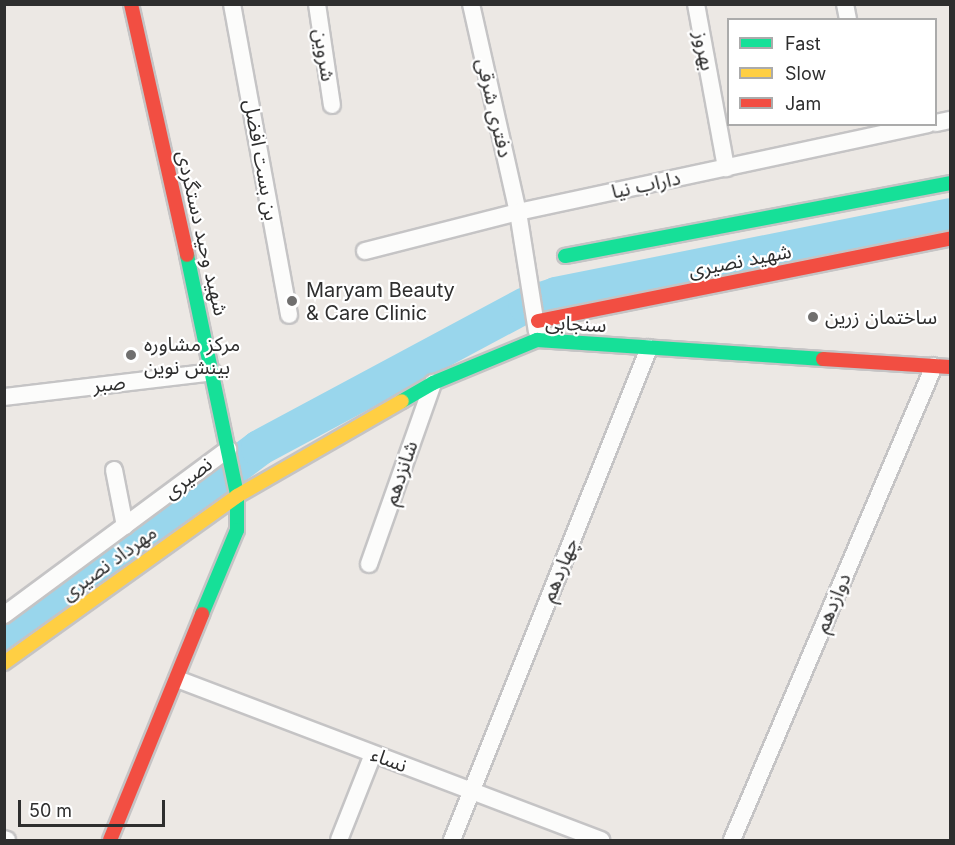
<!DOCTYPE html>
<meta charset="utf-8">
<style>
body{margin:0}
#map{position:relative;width:955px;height:845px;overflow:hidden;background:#ece8e4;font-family:Inter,"Noto Sans Arabic",sans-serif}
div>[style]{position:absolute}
.river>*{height:36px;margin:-18px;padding:0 18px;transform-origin:18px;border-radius:18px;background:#99d6ec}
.roads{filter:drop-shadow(2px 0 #c5c4c5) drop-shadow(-2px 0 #c5c4c5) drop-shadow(0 2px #c5c4c5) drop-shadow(0 -2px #c5c4c5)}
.street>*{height:16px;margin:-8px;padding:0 8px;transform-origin:8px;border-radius:8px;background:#fcfcfb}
.fast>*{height:14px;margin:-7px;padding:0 7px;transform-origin:7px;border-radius:7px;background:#16e098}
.slow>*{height:14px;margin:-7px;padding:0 7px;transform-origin:7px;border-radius:7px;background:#ffcf43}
.jam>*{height:14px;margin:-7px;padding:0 7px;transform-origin:7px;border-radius:7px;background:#f24e42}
.dots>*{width:16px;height:16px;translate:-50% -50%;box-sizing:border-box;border:3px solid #fff;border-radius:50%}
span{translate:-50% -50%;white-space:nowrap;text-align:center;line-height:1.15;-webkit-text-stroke:4.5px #fff;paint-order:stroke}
.street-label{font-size:20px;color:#2e2e2e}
.poi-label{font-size:20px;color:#2e2e2e}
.left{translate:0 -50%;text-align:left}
.frame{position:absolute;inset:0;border:6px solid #2e2e2e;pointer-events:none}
.legend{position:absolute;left:727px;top:18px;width:210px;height:108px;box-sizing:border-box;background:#fff;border:2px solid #ababab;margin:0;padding:8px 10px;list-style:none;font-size:18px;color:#2e2e2e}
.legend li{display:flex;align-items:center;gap:12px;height:30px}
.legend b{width:30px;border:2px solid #ababab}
.scale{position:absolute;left:18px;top:800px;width:147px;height:27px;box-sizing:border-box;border:3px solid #2e2e2e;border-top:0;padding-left:8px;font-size:18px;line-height:21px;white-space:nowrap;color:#2e2e2e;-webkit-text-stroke:4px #fff;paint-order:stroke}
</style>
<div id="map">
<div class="river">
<div style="left:4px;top:639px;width:319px;rotate:-36.8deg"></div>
<div style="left:259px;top:448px;width:303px;rotate:-28.2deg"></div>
<div style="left:526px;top:305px;width:32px;rotate:-18deg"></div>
<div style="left:556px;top:295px;width:402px;rotate:-11.3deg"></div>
</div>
<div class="roads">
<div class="street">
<div style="left:232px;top:4px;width:316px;rotate:79.6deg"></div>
<div style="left:317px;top:4px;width:102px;rotate:81.6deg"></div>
<div style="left:471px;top:4px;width:213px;rotate:77.3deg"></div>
<div style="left:518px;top:212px;width:121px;rotate:81deg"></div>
<div style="left:696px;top:4px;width:167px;rotate:79.6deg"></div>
<div style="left:845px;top:4px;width:16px;rotate:79deg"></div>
<div style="left:936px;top:123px;width:14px;rotate:-12deg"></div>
<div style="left:365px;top:251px;width:158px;rotate:-14.3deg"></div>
<div style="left:518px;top:212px;width:419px;rotate:-12.1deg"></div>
<div style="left:4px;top:397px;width:210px;rotate:-6.8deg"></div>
<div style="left:114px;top:470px;width:57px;rotate:78.9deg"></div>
<div style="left:369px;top:564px;width:192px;rotate:-70.5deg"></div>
<div style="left:4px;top:615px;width:279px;rotate:-36.5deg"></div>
<div style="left:177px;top:679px;width:454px;rotate:20.8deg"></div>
<div style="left:4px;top:839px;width:3px;rotate:18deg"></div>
<div style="left:339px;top:840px;width:92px;rotate:-68.4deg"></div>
<div style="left:452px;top:840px;width:530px;rotate:-68.18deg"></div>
<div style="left:732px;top:840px;width:515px;rotate:-66.92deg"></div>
</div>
<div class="fast">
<div style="left:187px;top:255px;width:244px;rotate:78.2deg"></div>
<div style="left:237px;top:494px;width:36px;rotate:90deg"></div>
<div style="left:237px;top:530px;width:91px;rotate:112.6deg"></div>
<div style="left:565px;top:256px;width:392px;rotate:-10.7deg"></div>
<div style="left:402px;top:401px;width:36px;rotate:-30deg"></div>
<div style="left:433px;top:383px;width:113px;rotate:-22.5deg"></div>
<div style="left:537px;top:340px;width:287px;rotate:3.8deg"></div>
</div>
<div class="slow">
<div style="left:4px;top:663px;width:287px;rotate:-35.6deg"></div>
<div style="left:237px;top:496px;width:190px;rotate:-29.9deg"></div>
</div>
<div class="jam">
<div style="left:131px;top:4px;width:257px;rotate:77.4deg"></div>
<div style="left:538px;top:321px;width:420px;rotate:-11.3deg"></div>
<div style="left:823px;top:359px;width:127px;rotate:3.6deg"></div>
<div style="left:110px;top:840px;width:244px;rotate:-67.8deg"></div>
</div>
</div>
<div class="dots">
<div style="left:292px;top:301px;background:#706f6e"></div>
<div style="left:813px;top:317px;background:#706f6e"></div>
<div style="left:131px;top:355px;background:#706f6e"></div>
</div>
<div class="street-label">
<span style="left:704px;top:51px;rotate:79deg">بهروز</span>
<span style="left:324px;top:55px;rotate:81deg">شروین</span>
<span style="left:494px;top:108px;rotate:77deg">دفتری شرقی</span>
<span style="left:261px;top:160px;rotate:80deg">بن بست افضل</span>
<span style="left:646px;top:185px;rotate:-12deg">داراب نیا</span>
<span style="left:202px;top:233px;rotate:77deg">شهید وحید دستگردی</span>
<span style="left:740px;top:261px;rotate:-11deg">شهید نصیری</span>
<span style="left:576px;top:324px;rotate:3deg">سنجابی</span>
<span style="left:109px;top:384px;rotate:-7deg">صبر</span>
<span style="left:401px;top:473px;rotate:-71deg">شانزدهم</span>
<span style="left:188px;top:478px;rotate:-37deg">نصیری</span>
<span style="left:109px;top:563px;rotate:-36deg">مهرداد نصیری</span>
<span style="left:560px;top:570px;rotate:-68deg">چهاردهم</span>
<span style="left:833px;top:603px;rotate:-67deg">دوازدهم</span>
<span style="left:389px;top:760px;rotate:21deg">نساء</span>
</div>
<div class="poi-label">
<span class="left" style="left:306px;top:302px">Maryam Beauty<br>&amp; Care Clinic</span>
<span class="left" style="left:825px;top:317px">ساختمان زرین</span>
<span class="left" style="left:144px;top:356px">مرکز مشاوره<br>بینش نوین</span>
</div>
<div class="frame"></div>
<ul class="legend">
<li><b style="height:8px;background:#16e098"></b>Fast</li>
<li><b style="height:8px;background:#ffcf43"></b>Slow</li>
<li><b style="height:8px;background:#f24e42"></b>Jam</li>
</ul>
<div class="scale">50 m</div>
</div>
